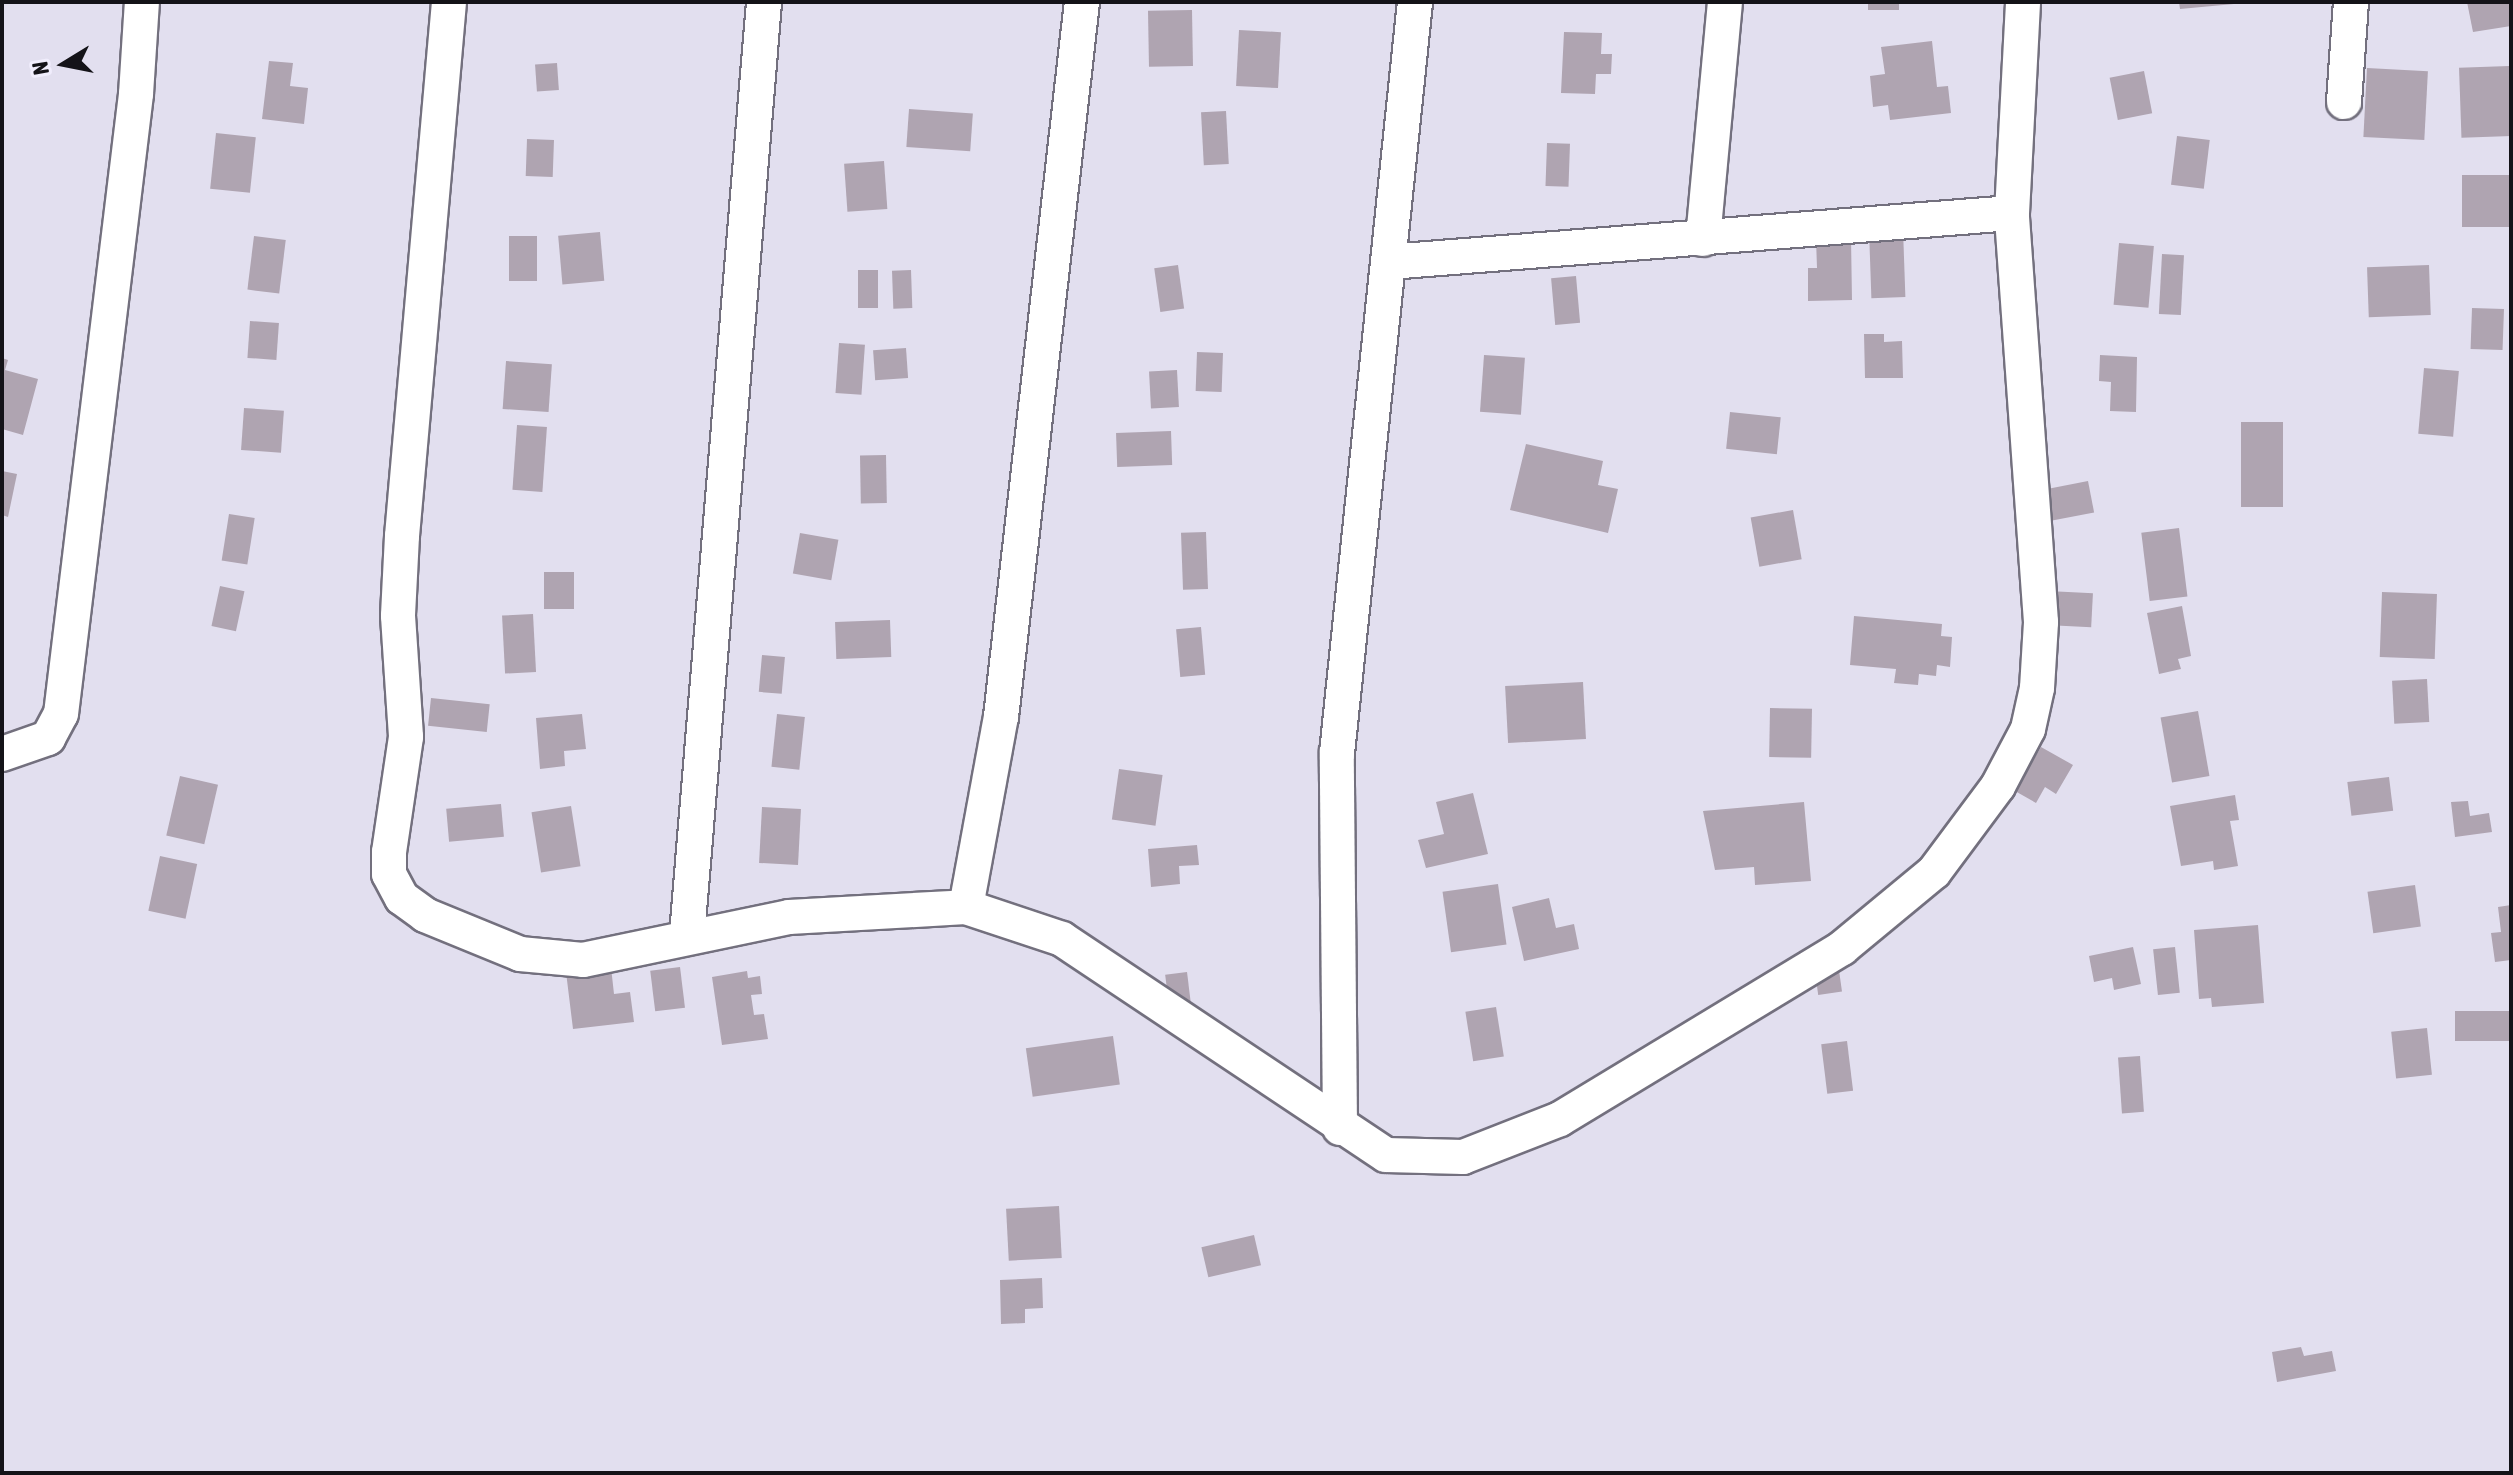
<!DOCTYPE html>
<style>
body{margin:0}
#map{position:relative;width:2513px;height:1475px;overflow:hidden;background:#e2dfef;font-family:"Asap Condensed",sans-serif}
div>[style]{position:absolute}
.building>*{inset:0;background:#afa4b1;transform-origin:0 0}
.roads{filter:drop-shadow(2px 0 #73707e) drop-shadow(-2px 0 #73707e) drop-shadow(0 2px #73707e) drop-shadow(0 -2px #73707e)}
.minor>*{height:34px;margin:-17px;padding:0 17px;transform-origin:17px;border-radius:17px;background:#fff}
span{translate:-50% -50%;white-space:nowrap;text-align:center;line-height:1.15;-webkit-text-stroke:8px #f0edfc;paint-order:stroke}
.frame{position:absolute;inset:0;border:4px solid #141318;pointer-events:none}
.north{position:absolute;left:24px;top:24px;width:80px;height:80px;-webkit-text-stroke:6px #f0edfc;paint-order:stroke;rotate:260deg;font-size:22px;font-weight:700;line-height:32px;text-align:center;color:#141318}
.north::after{content:'';display:block;margin:auto;width:28px;height:36px;background:#141318;clip-path:polygon(50% 0,100% 100%,50% 72%,0 100%)}
</style>
<div id="map">
<div class="building">
<div style="left:1868px;top:2px;width:31px;height:8px"></div>
<div style="clip-path:polygon(2179px 2px,2234px 2px,2234px 4px,2180px 9px)"></div>
<div style="clip-path:polygon(2467px 2px,2511px 2px,2511px 26px,2473px 32px)"></div>
<div style="left:1192px;top:10px;width:56px;height:44px;rotate:89deg"></div>
<div style="left:1239px;top:30px;width:42px;height:56px;rotate:3deg"></div>
<div style="clip-path:polygon(1564px 32px,1602px 33px,1601px 54px,1612px 54px,1611px 74px,1596px 74px,1595px 94px,1561px 93px)"></div>
<div style="clip-path:polygon(1932px 41px,1937px 87px,1948px 86px,1951px 113px,1890px 120px,1888px 105px,1873px 107px,1870px 76px,1885px 74px,1881px 47px)"></div>
<div style="clip-path:polygon(269px 61px,293px 63px,290px 86px,308px 88px,304px 124px,262px 119px)"></div>
<div style="left:557px;top:63px;width:27px;height:22px;rotate:86deg"></div>
<div style="left:2509px;top:66px;width:70px;height:50px;rotate:88deg"></div>
<div style="left:2367px;top:68px;width:61px;height:69px;rotate:3deg"></div>
<div style="left:2144px;top:71px;width:43px;height:35px;rotate:79deg"></div>
<div style="left:909px;top:109px;width:64px;height:38px;rotate:4deg"></div>
<div style="left:1226px;top:111px;width:53px;height:25px;rotate:87deg"></div>
<div style="left:216px;top:133px;width:40px;height:56px;rotate:6deg"></div>
<div style="left:2177px;top:136px;width:33px;height:49px;rotate:7deg"></div>
<div style="left:527px;top:139px;width:27px;height:37px;rotate:2deg"></div>
<div style="left:1547px;top:143px;width:23px;height:43px;rotate:2deg"></div>
<div style="left:884px;top:161px;width:48px;height:40px;rotate:86deg"></div>
<div style="left:2511px;top:175px;width:52px;height:49px;rotate:90deg"></div>
<div style="left:1903px;top:229px;width:68px;height:34px;rotate:88deg"></div>
<div style="left:600px;top:232px;width:49px;height:42px;rotate:85deg"></div>
<div style="left:254px;top:236px;width:32px;height:54px;rotate:7deg"></div>
<div style="left:509px;top:236px;width:28px;height:45px"></div>
<div style="clip-path:polygon(1851px 238px,1852px 300px,1808px 301px,1808px 268px,1817px 268px,1816px 239px)"></div>
<div style="left:2119px;top:243px;width:35px;height:62px;rotate:5deg"></div>
<div style="left:2162px;top:254px;width:22px;height:60px;rotate:3deg"></div>
<div style="left:1178px;top:265px;width:44px;height:24px;rotate:82deg"></div>
<div style="left:2429px;top:265px;width:50px;height:62px;rotate:88deg"></div>
<div style="left:858px;top:270px;width:20px;height:38px"></div>
<div style="left:911px;top:270px;width:38px;height:19px;rotate:88deg"></div>
<div style="left:1576px;top:276px;width:47px;height:25px;rotate:85deg"></div>
<div style="left:2472px;top:308px;width:32px;height:41px;rotate:2deg"></div>
<div style="left:250px;top:321px;width:29px;height:37px;rotate:4deg"></div>
<div style="clip-path:polygon(1864px 334px,1884px 334px,1884px 342px,1902px 341px,1903px 378px,1865px 378px)"></div>
<div style="left:839px;top:343px;width:26px;height:50px;rotate:4deg"></div>
<div style="left:906px;top:348px;width:30px;height:33px;rotate:86deg"></div>
<div style="left:1197px;top:352px;width:26px;height:39px;rotate:2deg"></div>
<div style="left:1484px;top:355px;width:41px;height:57px;rotate:4deg"></div>
<div style="clip-path:polygon(2100px 355px,2137px 357px,2136px 412px,2110px 411px,2111px 382px,2099px 381px)"></div>
<div style="clip-path:polygon(2px 358px,8px 360px,5px 370px,38px 379px,23px 435px,2px 429px)"></div>
<div style="left:506px;top:361px;width:46px;height:48px;rotate:4deg"></div>
<div style="left:2424px;top:368px;width:35px;height:66px;rotate:5deg"></div>
<div style="left:1177px;top:370px;width:37px;height:28px;rotate:87deg"></div>
<div style="left:244px;top:408px;width:40px;height:42px;rotate:4deg"></div>
<div style="left:1730px;top:412px;width:51px;height:37px;rotate:6deg"></div>
<div style="left:2283px;top:422px;width:85px;height:42px;rotate:90deg"></div>
<div style="left:517px;top:425px;width:30px;height:65px;rotate:4deg"></div>
<div style="left:1171px;top:431px;width:34px;height:55px;rotate:88deg"></div>
<div style="clip-path:polygon(1526px 444px,1603px 461px,1598px 485px,1618px 489px,1608px 533px,1510px 510px)"></div>
<div style="left:886px;top:455px;width:48px;height:26px;rotate:89deg"></div>
<div style="clip-path:polygon(2px 471px,17px 474px,8px 517px,2px 515px)"></div>
<div style="left:2088px;top:481px;width:32px;height:52px;rotate:79deg"></div>
<div style="left:1793px;top:510px;width:50px;height:43px;rotate:80deg"></div>
<div style="left:229px;top:514px;width:26px;height:47px;rotate:9deg"></div>
<div style="left:2179px;top:528px;width:69px;height:38px;rotate:83deg"></div>
<div style="left:1206px;top:532px;width:57px;height:25px;rotate:88deg"></div>
<div style="left:800px;top:533px;width:39px;height:41px;rotate:10deg"></div>
<div style="left:544px;top:572px;width:30px;height:37px"></div>
<div style="left:220px;top:586px;width:25px;height:41px;rotate:12deg"></div>
<div style="left:2048px;top:591px;width:45px;height:34px;rotate:3deg"></div>
<div style="left:2382px;top:592px;width:55px;height:65px;rotate:2deg"></div>
<div style="clip-path:polygon(2182px 606px,2191px 656px,2178px 659px,2181px 669px,2159px 674px,2147px 613px)"></div>
<div style="left:533px;top:614px;width:58px;height:31px;rotate:87deg"></div>
<div style="clip-path:polygon(1854px 616px,1942px 624px,1941px 636px,1952px 637px,1950px 667px,1937px 665px,1936px 676px,1919px 674px,1918px 685px,1894px 683px,1896px 669px,1850px 665px)"></div>
<div style="left:890px;top:620px;width:37px;height:55px;rotate:88deg"></div>
<div style="left:1201px;top:627px;width:48px;height:25px;rotate:85deg"></div>
<div style="left:762px;top:655px;width:23px;height:37px;rotate:5deg"></div>
<div style="left:2427px;top:679px;width:43px;height:35px;rotate:87deg"></div>
<div style="left:1583px;top:682px;width:57px;height:78px;rotate:87deg"></div>
<div style="left:431px;top:698px;width:59px;height:28px;rotate:6deg"></div>
<div style="left:1770px;top:708px;width:42px;height:49px;rotate:1deg"></div>
<div style="left:2198px;top:711px;width:66px;height:38px;rotate:80deg"></div>
<div style="clip-path:polygon(582px 714px,586px 749px,564px 751px,565px 766px,540px 769px,536px 718px)"></div>
<div style="left:777px;top:714px;width:28px;height:53px;rotate:6deg"></div>
<div style="clip-path:polygon(2041px 747px,2073px 765px,2056px 794px,2045px 787px,2036px 803px,2015px 791px)"></div>
<div style="left:1119px;top:769px;width:44px;height:51px;rotate:8deg"></div>
<div style="left:180px;top:776px;width:39px;height:61px;rotate:13deg"></div>
<div style="left:2389px;top:777px;width:34px;height:42px;rotate:83deg"></div>
<div style="clip-path:polygon(1473px 793px,1488px 854px,1426px 868px,1418px 840px,1444px 834px,1436px 802px)"></div>
<div style="clip-path:polygon(2235px 795px,2239px 820px,2230px 821px,2238px 866px,2214px 870px,2213px 861px,2181px 866px,2170px 806px)"></div>
<div style="clip-path:polygon(2468px 801px,2470px 816px,2489px 813px,2492px 832px,2455px 837px,2451px 802px)"></div>
<div style="clip-path:polygon(1804px 802px,1811px 881px,1755px 885px,1754px 867px,1715px 870px,1703px 811px)"></div>
<div style="left:501px;top:804px;width:33px;height:55px;rotate:85deg"></div>
<div style="left:571px;top:806px;width:61px;height:40px;rotate:81deg"></div>
<div style="left:762px;top:807px;width:39px;height:56px;rotate:3deg"></div>
<div style="clip-path:polygon(1197px 845px,1199px 865px,1179px 866px,1180px 884px,1151px 887px,1148px 849px)"></div>
<div style="left:160px;top:856px;width:38px;height:56px;rotate:12deg"></div>
<div style="left:1498px;top:884px;width:61px;height:56px;rotate:82deg"></div>
<div style="left:2415px;top:885px;width:42px;height:48px;rotate:82deg"></div>
<div style="clip-path:polygon(1549px 898px,1556px 928px,1574px 924px,1579px 949px,1524px 961px,1512px 907px)"></div>
<div style="clip-path:polygon(2511px 905px,2511px 960px,2495px 962px,2491px 933px,2501px 932px,2498px 907px)"></div>
<div style="clip-path:polygon(2258px 925px,2264px 1003px,2212px 1007px,2211px 998px,2199px 999px,2194px 930px)"></div>
<div style="clip-path:polygon(2133px 947px,2141px 984px,2114px 990px,2112px 978px,2094px 982px,2089px 956px)"></div>
<div style="left:2175px;top:947px;width:46px;height:22px;rotate:84deg"></div>
<div style="left:1836px;top:949px;width:43px;height:24px;rotate:82deg"></div>
<div style="clip-path:polygon(611px 967px,614px 994px,630px 992px,634px 1022px,573px 1029px,566px 972px)"></div>
<div style="left:680px;top:967px;width:41px;height:30px;rotate:83deg"></div>
<div style="clip-path:polygon(747px 971px,748px 978px,760px 976px,762px 994px,751px 995px,754px 1015px,764px 1014px,768px 1039px,722px 1045px,712px 977px)"></div>
<div style="left:1187px;top:972px;width:31px;height:22px;rotate:83deg"></div>
<div style="left:1496px;top:1007px;width:50px;height:31px;rotate:81deg"></div>
<div style="left:2511px;top:1011px;width:30px;height:56px;rotate:90deg"></div>
<div style="left:2427px;top:1028px;width:47px;height:36px;rotate:84deg"></div>
<div style="left:1113px;top:1036px;width:49px;height:88px;rotate:82deg"></div>
<div style="left:1847px;top:1041px;width:50px;height:26px;rotate:83deg"></div>
<div style="left:2140px;top:1056px;width:56px;height:22px;rotate:86deg"></div>
<div style="left:1059px;top:1206px;width:52px;height:53px;rotate:87deg"></div>
<div style="left:1254px;top:1235px;width:31px;height:54px;rotate:77deg"></div>
<div style="clip-path:polygon(1042px 1278px,1043px 1308px,1025px 1309px,1025px 1323px,1001px 1324px,1000px 1280px)"></div>
<div style="clip-path:polygon(2301px 1347px,2304px 1356px,2332px 1351px,2336px 1371px,2277px 1382px,2272px 1352px)"></div>
</div>
<div class="roads">
<div class="minor">
<div style="left:449px;top:2px;width:536px;rotate:95.03deg"></div>
<div style="left:402px;top:536px;width:80px;rotate:92.9deg"></div>
<div style="left:398px;top:616px;width:121px;rotate:86.2deg"></div>
<div style="left:406px;top:737px;width:116px;rotate:98.4deg"></div>
<div style="left:389px;top:852px;width:22px;rotate:90deg"></div>
<div style="left:389px;top:874px;width:27px;rotate:62deg"></div>
<div style="left:402px;top:898px;width:29px;rotate:36deg"></div>
<div style="left:425px;top:915px;width:103px;rotate:22.3deg"></div>
<div style="left:520px;top:954px;width:63px;rotate:5.4deg"></div>
<div style="left:583px;top:960px;width:210px;rotate:-11.8deg"></div>
<div style="left:789px;top:917px;width:177px;rotate:-3.2deg"></div>
<div style="left:966px;top:907px;width:101px;rotate:18.4deg"></div>
<div style="left:1062px;top:939px;width:389px;rotate:33.7deg"></div>
<div style="left:1386px;top:1155px;width:77px;rotate:1.5deg"></div>
<div style="left:1463px;top:1157px;width:104px;rotate:-21.4deg"></div>
<div style="left:1560px;top:1119px;width:330px;rotate:-31.2deg"></div>
<div style="left:1842px;top:948px;width:119px;rotate:-39.6deg"></div>
<div style="left:1934px;top:872px;width:107px;rotate:-53.3deg"></div>
<div style="left:1998px;top:786px;width:64px;rotate:-62.2deg"></div>
<div style="left:2028px;top:729px;width:42px;rotate:-77.6deg"></div>
<div style="left:2037px;top:688px;width:66px;rotate:-86.5deg"></div>
<div style="left:2041px;top:622px;width:410px;rotate:-94.1deg"></div>
<div style="left:2012px;top:213px;width:211px;rotate:-87deg"></div>
<div style="left:2344px;top:102px;width:100px;rotate:-86deg"></div>
<div style="left:1703px;top:239px;width:238px;rotate:-84.7deg"></div>
<div style="left:1389px;top:262px;width:625px;rotate:-4.5deg"></div>
<div style="left:2px;top:754px;width:49px;rotate:-19.2deg"></div>
<div style="left:48px;top:738px;width:27px;rotate:-62deg"></div>
<div style="left:61px;top:714px;width:625px;rotate:-83.1deg"></div>
<div style="left:136px;top:94px;width:92px;rotate:-86.3deg"></div>
<div style="left:966px;top:907px;width:193px;rotate:-79.6deg"></div>
<div style="left:1001px;top:717px;width:720px;rotate:-83.54deg"></div>
<div style="left:687px;top:935px;width:936px;rotate:-85.28deg"></div>
<div style="left:1340px;top:1128px;width:375px;rotate:-90.5deg"></div>
<div style="left:1337px;top:753px;width:755px;rotate:-84.07deg"></div>
</div>
</div>
<div class="frame"></div>
<div class="north">N</div>
</div>
